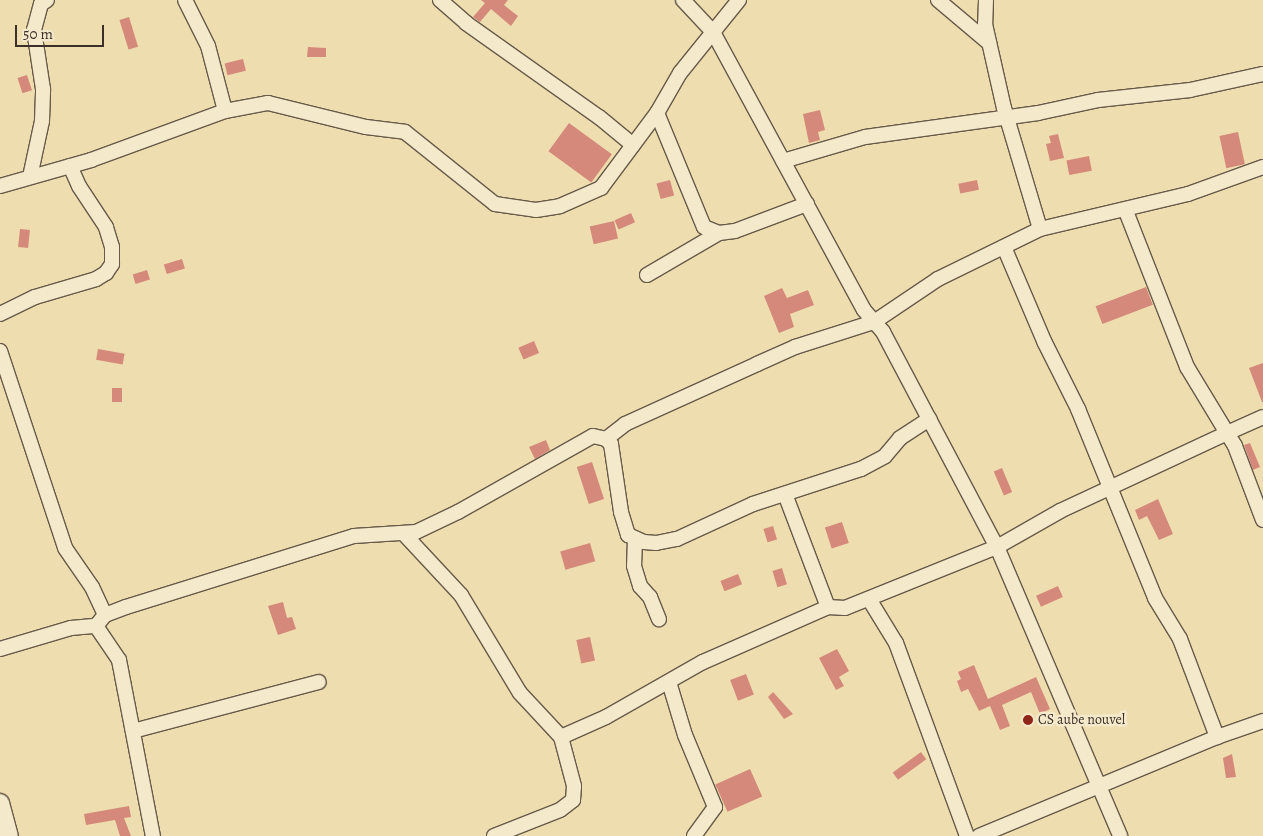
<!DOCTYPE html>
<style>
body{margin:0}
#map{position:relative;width:1263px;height:836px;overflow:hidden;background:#eedeaf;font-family:Alegreya,serif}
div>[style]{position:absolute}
.building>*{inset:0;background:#d5897a;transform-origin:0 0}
.roads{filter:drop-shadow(1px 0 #685a4a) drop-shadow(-1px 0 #685a4a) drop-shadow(0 1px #685a4a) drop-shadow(0 -1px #685a4a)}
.minor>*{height:14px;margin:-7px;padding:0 7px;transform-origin:7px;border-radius:7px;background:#f4eacb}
.tertiary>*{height:18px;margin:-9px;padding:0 9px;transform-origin:9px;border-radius:9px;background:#f4eacb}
.dots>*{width:14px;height:14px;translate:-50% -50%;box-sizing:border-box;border:2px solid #f4eacb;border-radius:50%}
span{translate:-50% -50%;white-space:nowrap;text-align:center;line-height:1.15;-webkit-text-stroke:5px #f4eacb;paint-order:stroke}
.poi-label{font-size:14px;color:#3c2e28}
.left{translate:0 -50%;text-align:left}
.scale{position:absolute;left:15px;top:25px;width:89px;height:22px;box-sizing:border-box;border:2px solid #3c2e28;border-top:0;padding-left:6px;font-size:15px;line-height:18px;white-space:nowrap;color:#3c2e28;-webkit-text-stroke:4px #f4eacb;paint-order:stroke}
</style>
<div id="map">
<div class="building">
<div style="clip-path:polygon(481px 0,508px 0,504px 5px,518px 16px,511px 26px,491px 9px,480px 22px,473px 17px,485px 3px)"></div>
<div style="left:129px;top:17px;width:31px;height:10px;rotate:73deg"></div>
<div style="clip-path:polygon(308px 47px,326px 48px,326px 57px,307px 57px)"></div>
<div style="left:243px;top:59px;width:12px;height:19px;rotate:76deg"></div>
<div style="left:27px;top:75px;width:16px;height:10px;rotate:72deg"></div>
<div style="clip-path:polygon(820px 110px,825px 130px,818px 132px,820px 140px,809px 143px,803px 114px)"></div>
<div style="left:569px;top:123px;width:53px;height:35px;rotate:36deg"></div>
<div style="left:1238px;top:132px;width:33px;height:19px;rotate:78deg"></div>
<div style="clip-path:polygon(1058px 134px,1064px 158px,1050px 161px,1046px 144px,1051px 143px,1049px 136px)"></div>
<div style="left:1089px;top:156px;width:15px;height:23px;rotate:79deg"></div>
<div style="left:670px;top:180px;width:16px;height:14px;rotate:75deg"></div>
<div style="left:977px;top:180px;width:10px;height:19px;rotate:79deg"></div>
<div style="left:631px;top:213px;width:10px;height:18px;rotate:66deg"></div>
<div style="left:614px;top:221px;width:18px;height:25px;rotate:77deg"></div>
<div style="left:20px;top:229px;width:10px;height:18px;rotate:6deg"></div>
<div style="left:182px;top:259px;width:10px;height:19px;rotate:73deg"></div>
<div style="left:147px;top:270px;width:10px;height:15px;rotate:73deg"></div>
<div style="left:1146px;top:287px;width:19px;height:54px;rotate:69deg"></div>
<div style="clip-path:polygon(782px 288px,787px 298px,808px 290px,814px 305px,790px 314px,794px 327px,779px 333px,764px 296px)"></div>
<div style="left:534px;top:341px;width:13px;height:17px;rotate:67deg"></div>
<div style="left:98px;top:349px;width:27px;height:11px;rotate:10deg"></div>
<div style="clip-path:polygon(1263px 363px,1263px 402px,1262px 402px,1249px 368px)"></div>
<div style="left:112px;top:388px;width:10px;height:14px"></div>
<div style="clip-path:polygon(546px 440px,550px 450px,535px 459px,529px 447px)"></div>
<div style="clip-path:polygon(1250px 443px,1260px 467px,1253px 470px,1244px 445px)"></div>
<div style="left:592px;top:462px;width:39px;height:16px;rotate:72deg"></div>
<div style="left:1002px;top:468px;width:26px;height:9px;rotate:67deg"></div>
<div style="clip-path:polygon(1158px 499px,1173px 534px,1159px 540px,1147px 516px,1139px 520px,1135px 510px)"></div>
<div style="left:842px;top:522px;width:22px;height:18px;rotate:72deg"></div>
<div style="left:773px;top:526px;width:14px;height:10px;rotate:73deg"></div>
<div style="left:590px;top:543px;width:19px;height:31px;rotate:74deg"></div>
<div style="left:782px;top:568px;width:17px;height:10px;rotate:73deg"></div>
<div style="left:738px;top:574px;width:11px;height:19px;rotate:68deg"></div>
<div style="left:1058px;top:586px;width:12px;height:24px;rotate:66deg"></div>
<div style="clip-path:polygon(283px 602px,287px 618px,292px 617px,296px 629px,278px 635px,268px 606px)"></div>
<div style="left:590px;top:637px;width:24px;height:14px;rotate:78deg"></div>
<div style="clip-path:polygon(837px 649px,849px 671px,839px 677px,844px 686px,836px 690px,819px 658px)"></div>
<div style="clip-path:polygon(974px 665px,988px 699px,1036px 677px,1050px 709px,1040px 714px,1031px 692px,1002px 705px,1010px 726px,1000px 730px,990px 706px,979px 711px,968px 689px,961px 692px,957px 681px,961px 679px,958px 672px)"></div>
<div style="left:746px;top:674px;width:22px;height:17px;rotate:69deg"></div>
<div style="clip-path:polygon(773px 692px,793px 714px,784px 719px,768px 697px)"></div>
<div style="left:921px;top:752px;width:9px;height:35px;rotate:54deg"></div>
<div style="clip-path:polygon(1232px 754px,1236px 777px,1226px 778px,1223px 758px)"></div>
<div style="left:750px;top:769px;width:30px;height:38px;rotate:66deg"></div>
<div style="clip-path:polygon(129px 806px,131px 817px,124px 818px,131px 836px,120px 836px,115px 820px,86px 825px,84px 814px)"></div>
</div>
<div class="roads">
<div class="minor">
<div style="left:185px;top:0;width:51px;rotate:63.4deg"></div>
<div style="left:208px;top:46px;width:67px;rotate:75.3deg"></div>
<div style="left:440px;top:0;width:35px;rotate:41deg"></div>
<div style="left:466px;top:23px;width:163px;rotate:35.3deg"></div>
<div style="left:599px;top:117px;width:44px;rotate:39.5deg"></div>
<div style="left:683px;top:0;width:44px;rotate:46.8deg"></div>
<div style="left:713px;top:32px;width:316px;rotate:61.5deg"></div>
<div style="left:864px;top:310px;width:29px;rotate:49deg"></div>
<div style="left:883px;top:332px;width:243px;rotate:62.1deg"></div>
<div style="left:997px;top:547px;width:314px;rotate:66.9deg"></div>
<div style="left:938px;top:0;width:67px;rotate:40.1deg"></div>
<div style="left:986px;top:0;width:24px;rotate:92deg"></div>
<div style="left:985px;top:24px;width:86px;rotate:77.3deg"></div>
<div style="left:1004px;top:108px;width:126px;rotate:73.4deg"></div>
<div style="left:657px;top:113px;width:123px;rotate:67.6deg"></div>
<div style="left:704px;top:227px;width:16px;rotate:22deg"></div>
<div style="left:719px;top:233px;width:16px;rotate:-7deg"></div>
<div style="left:735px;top:231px;width:77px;rotate:-20.6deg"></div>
<div style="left:783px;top:161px;width:85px;rotate:-16.3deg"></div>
<div style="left:865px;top:137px;width:175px;rotate:-7.9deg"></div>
<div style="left:1038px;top:113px;width:61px;rotate:-12.2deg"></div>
<div style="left:1098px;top:100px;width:93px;rotate:-6.2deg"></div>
<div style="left:1190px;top:90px;width:75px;rotate:-12.4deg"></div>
<div style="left:30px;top:177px;width:57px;rotate:-77.9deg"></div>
<div style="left:42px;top:121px;width:32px;rotate:-88deg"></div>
<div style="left:43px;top:89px;width:60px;rotate:-98.7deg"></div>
<div style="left:34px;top:30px;width:27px;rotate:-75deg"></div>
<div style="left:41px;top:4px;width:7px;rotate:-34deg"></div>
<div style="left:0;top:186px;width:95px;rotate:-15.9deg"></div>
<div style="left:91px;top:160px;width:143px;rotate:-20.1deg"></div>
<div style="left:225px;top:111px;width:44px;rotate:-10.5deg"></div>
<div style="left:268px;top:103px;width:101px;rotate:13.8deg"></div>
<div style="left:366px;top:127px;width:39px;rotate:7deg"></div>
<div style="left:405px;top:132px;width:115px;rotate:38.7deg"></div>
<div style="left:495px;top:204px;width:41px;rotate:8.3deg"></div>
<div style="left:536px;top:210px;width:24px;rotate:-9deg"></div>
<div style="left:560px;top:206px;width:45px;rotate:-23.7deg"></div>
<div style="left:601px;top:188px;width:94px;rotate:-53.3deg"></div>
<div style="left:657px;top:113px;width:46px;rotate:-60.1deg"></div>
<div style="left:680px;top:73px;width:94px;rotate:-51.1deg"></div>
<div style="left:1004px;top:247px;width:104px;rotate:66.9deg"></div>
<div style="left:1045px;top:343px;width:74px;rotate:63.4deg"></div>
<div style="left:1078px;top:409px;width:204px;rotate:67.8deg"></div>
<div style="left:1155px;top:598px;width:48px;rotate:58.6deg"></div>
<div style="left:1180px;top:639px;width:105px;rotate:69.3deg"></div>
<div style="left:647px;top:275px;width:83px;rotate:-30.3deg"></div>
<div style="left:0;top:314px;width:39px;rotate:-26deg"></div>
<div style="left:35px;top:297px;width:64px;rotate:-16.4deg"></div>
<div style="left:96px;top:279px;width:12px;rotate:-31deg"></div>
<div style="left:106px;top:273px;width:11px;rotate:-56deg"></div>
<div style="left:112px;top:264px;width:17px;rotate:-90deg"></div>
<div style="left:112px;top:247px;width:21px;rotate:-107deg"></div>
<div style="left:106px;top:227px;width:49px;rotate:-123.4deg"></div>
<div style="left:79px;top:186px;width:22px;rotate:-114deg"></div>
<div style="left:0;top:351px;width:207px;rotate:71.7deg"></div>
<div style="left:65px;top:548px;width:47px;rotate:55.3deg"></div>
<div style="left:92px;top:587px;width:31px;rotate:65deg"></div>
<div style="left:1263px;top:417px;width:39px;rotate:156deg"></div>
<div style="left:1227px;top:433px;width:15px;rotate:58deg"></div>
<div style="left:1235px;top:446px;width:79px;rotate:69.3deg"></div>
<div style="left:606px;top:439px;width:24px;rotate:-38deg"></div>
<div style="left:625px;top:424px;width:145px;rotate:-24.4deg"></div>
<div style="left:757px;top:364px;width:42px;rotate:-24.1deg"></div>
<div style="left:795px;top:347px;width:83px;rotate:-17.6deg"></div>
<div style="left:874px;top:322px;width:77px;rotate:-33.9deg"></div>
<div style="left:938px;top:279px;width:114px;rotate:-26.1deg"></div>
<div style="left:1040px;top:229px;width:152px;rotate:-13.3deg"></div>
<div style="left:1188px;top:194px;width:80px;rotate:-19.8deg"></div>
<div style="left:785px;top:494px;width:121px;rotate:69.2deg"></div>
<div style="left:405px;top:535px;width:82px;rotate:47deg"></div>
<div style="left:461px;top:595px;width:114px;rotate:59deg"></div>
<div style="left:520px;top:693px;width:60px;rotate:47deg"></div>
<div style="left:561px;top:737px;width:51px;rotate:75.1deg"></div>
<div style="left:574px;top:786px;width:14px;rotate:94deg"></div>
<div style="left:573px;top:800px;width:16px;rotate:142deg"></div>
<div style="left:560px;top:810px;width:71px;rotate:158.5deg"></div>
<div style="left:635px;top:539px;width:27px;rotate:92deg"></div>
<div style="left:634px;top:566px;width:21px;rotate:73deg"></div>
<div style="left:640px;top:586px;width:15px;rotate:48deg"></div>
<div style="left:650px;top:597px;width:24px;rotate:68deg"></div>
<div style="left:869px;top:599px;width:52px;rotate:58.5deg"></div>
<div style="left:896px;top:643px;width:206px;rotate:69.8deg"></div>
<div style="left:96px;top:626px;width:14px;rotate:-51deg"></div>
<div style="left:105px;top:615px;width:22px;rotate:-21deg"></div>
<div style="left:126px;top:607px;width:239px;rotate:-17.3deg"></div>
<div style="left:354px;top:536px;width:62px;rotate:-3.7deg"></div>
<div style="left:416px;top:532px;width:47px;rotate:-25.5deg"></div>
<div style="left:458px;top:512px;width:155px;rotate:-29.4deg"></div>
<div style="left:593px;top:436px;width:13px;rotate:13deg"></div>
<div style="left:606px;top:439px;width:7px;rotate:45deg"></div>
<div style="left:611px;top:444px;width:69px;rotate:81.6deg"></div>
<div style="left:621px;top:512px;width:24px;rotate:73deg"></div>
<div style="left:628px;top:535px;width:17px;rotate:24deg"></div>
<div style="left:644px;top:542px;width:12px;rotate:5deg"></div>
<div style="left:656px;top:543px;width:21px;rotate:-11deg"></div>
<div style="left:677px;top:539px;width:84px;rotate:-24.7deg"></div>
<div style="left:753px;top:504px;width:114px;rotate:-18deg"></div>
<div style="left:861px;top:469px;width:27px;rotate:-28deg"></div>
<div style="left:885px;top:456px;width:23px;rotate:-50deg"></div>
<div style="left:900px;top:438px;width:35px;rotate:-33deg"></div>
<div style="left:0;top:649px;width:74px;rotate:-16.5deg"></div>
<div style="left:71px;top:628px;width:25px;rotate:-5deg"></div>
<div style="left:96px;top:626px;width:41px;rotate:55.9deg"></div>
<div style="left:119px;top:660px;width:179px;rotate:79.1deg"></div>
<div style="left:669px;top:682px;width:55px;rotate:73.2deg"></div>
<div style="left:685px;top:735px;width:78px;rotate:67.4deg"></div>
<div style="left:715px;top:807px;width:36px;rotate:126deg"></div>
<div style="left:133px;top:731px;width:192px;rotate:-14.8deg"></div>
<div style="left:561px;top:737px;width:49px;rotate:-24deg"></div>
<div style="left:606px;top:717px;width:112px;rotate:-29.6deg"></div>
<div style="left:703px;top:662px;width:137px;rotate:-23.7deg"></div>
<div style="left:828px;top:607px;width:17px;rotate:3deg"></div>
<div style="left:845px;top:608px;width:164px;rotate:-21.9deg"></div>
<div style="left:997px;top:547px;width:73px;rotate:-29.7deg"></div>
<div style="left:1060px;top:511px;width:184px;rotate:-25deg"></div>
<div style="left:1227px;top:433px;width:77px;rotate:-121.2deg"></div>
<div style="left:1187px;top:367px;width:168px;rotate:-111.4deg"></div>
<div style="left:979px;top:836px;width:258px;rotate:-22.6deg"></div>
<div style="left:1217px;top:737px;width:49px;rotate:-19.2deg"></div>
</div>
<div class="tertiary">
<div style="left:0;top:803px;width:34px;rotate:75deg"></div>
</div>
</div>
<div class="dots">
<div style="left:1028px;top:720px;background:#8f2418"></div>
</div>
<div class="poi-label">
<span class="left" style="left:1038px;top:720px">CS aube nouvel</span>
</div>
<div class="scale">50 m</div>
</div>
